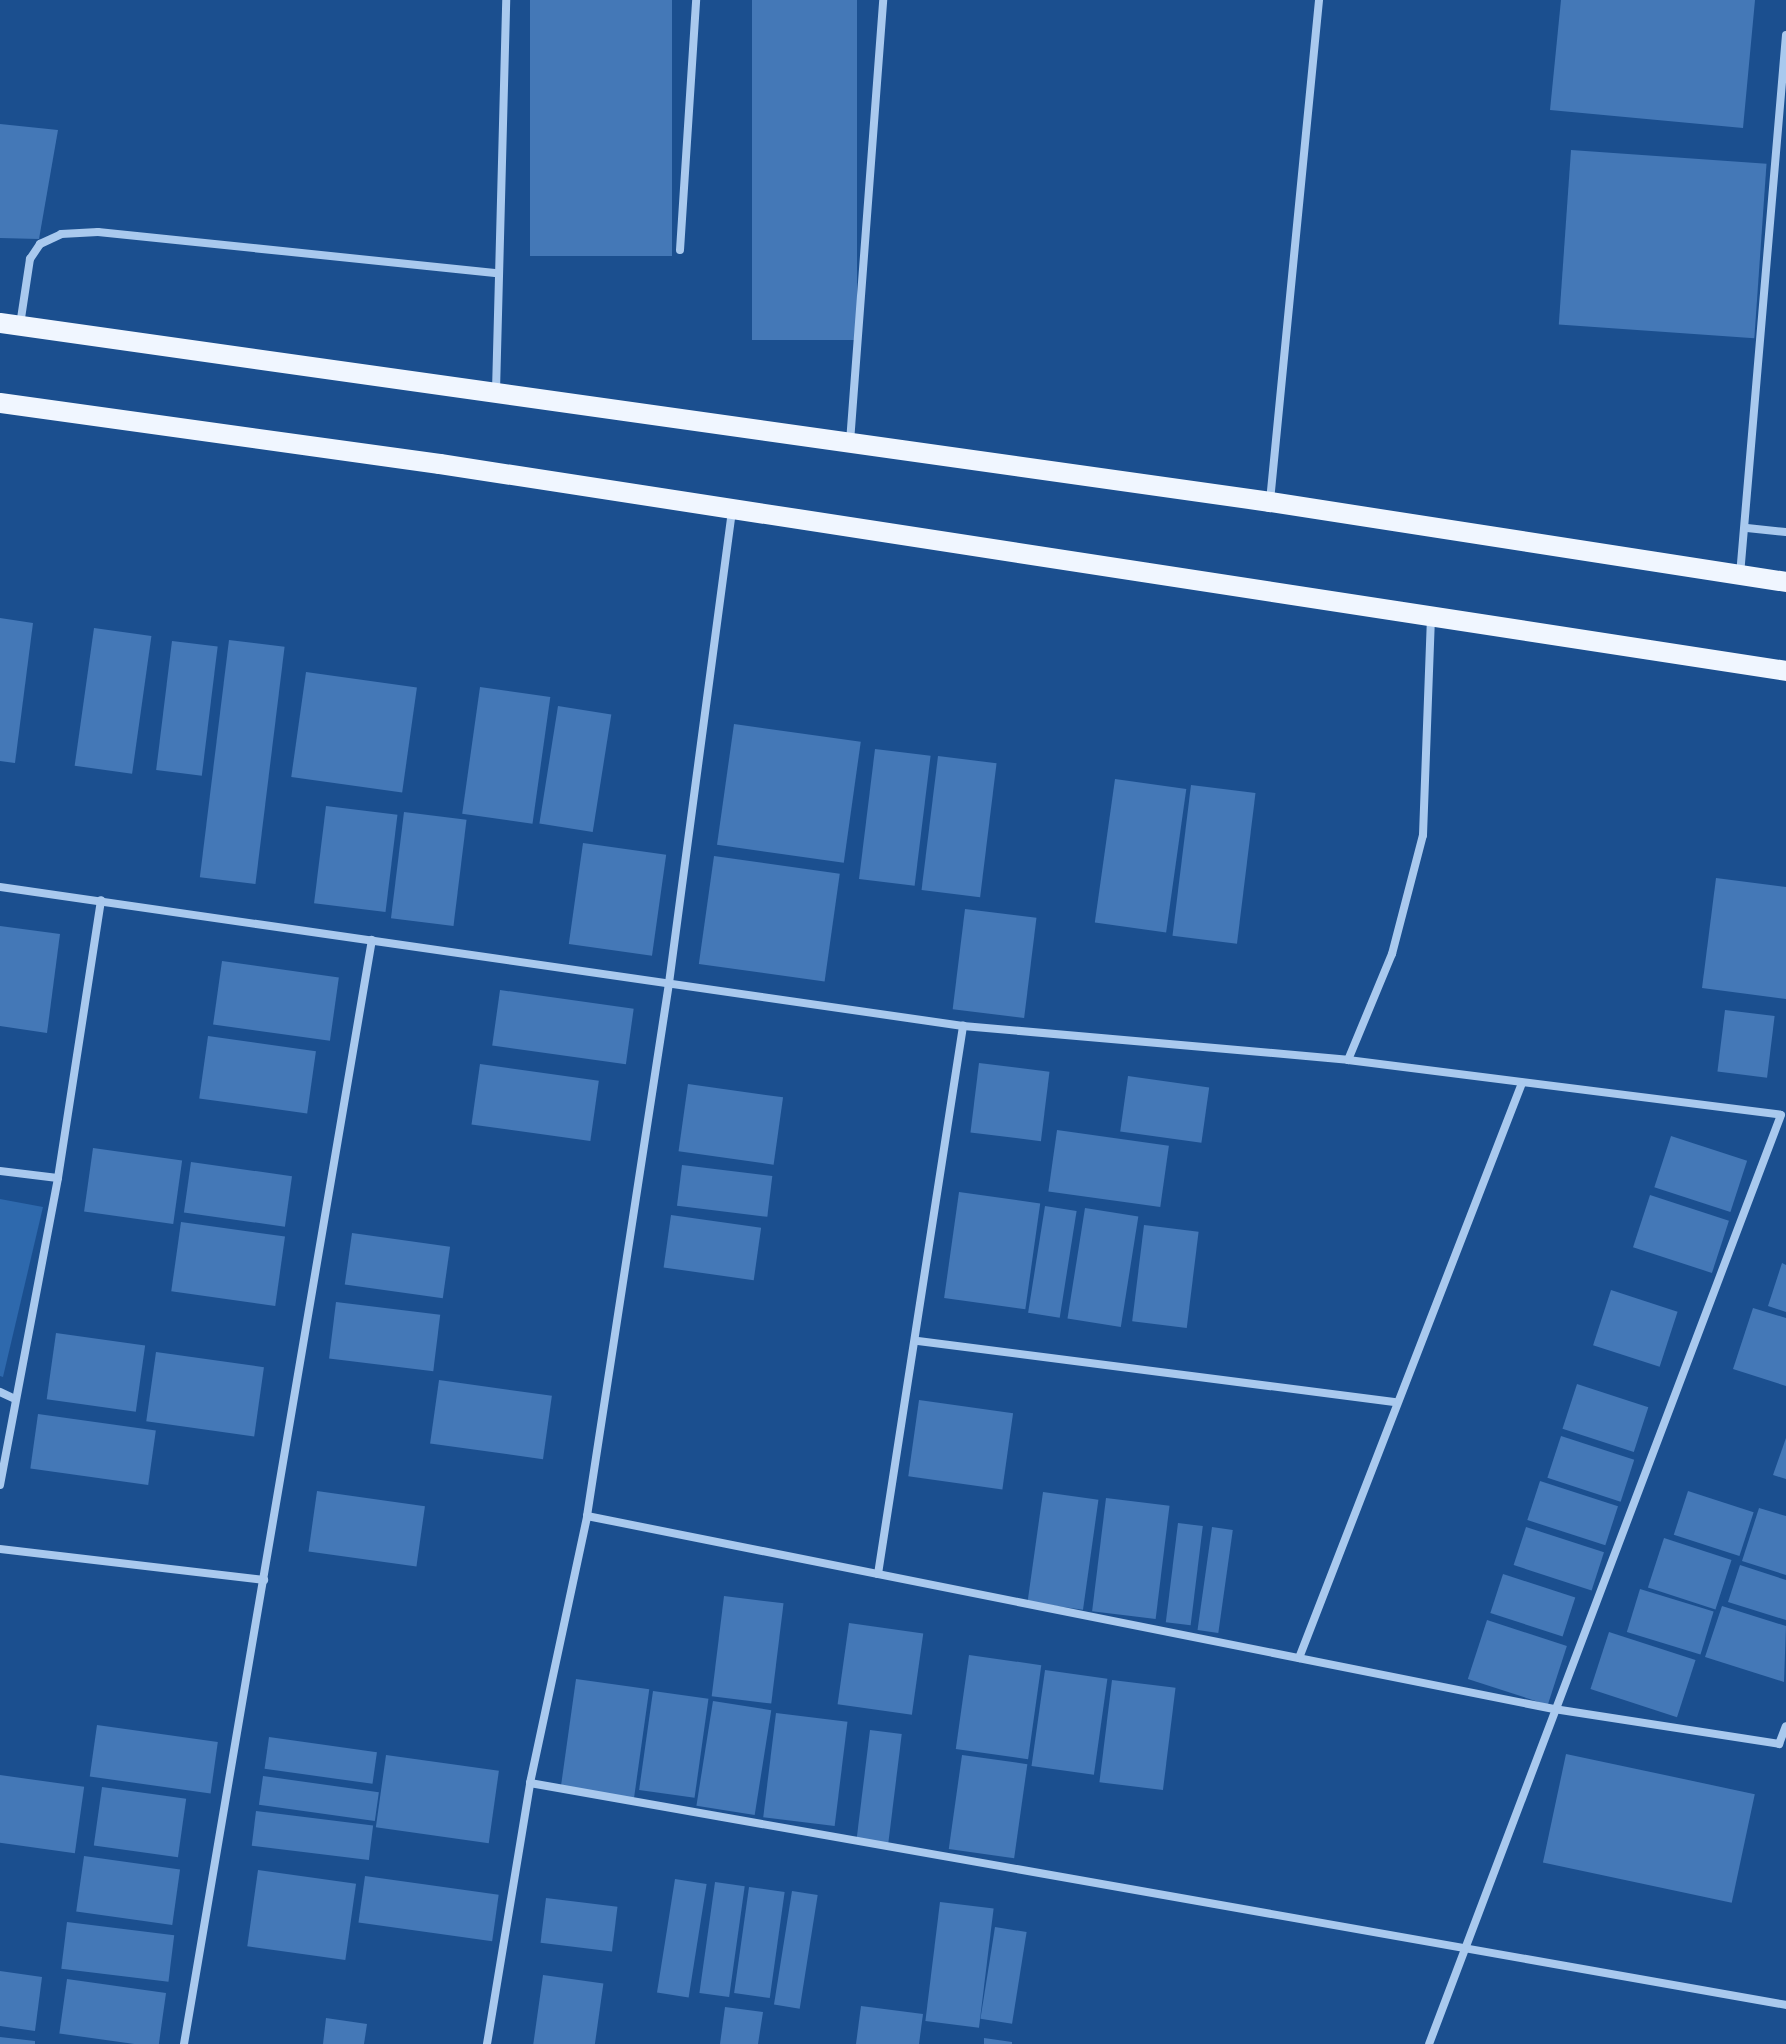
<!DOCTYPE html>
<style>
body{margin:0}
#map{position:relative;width:1786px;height:2044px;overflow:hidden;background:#1b4f8f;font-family:"Public Sans",sans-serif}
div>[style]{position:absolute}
.green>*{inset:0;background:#2e69ad}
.building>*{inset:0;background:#4478b7;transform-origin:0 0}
.minor>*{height:8px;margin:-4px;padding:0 4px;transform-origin:4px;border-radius:4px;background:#a9c9ee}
.primary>*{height:20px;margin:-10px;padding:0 10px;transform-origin:10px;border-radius:10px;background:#f0f6ff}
span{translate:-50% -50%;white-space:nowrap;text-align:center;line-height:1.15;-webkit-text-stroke:8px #1b4f8f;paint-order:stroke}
</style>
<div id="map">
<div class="green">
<div style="clip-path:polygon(0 1199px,43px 1207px,3px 1377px,0 1376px)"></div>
</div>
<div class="building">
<div style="left:530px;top:0;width:142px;height:256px"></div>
<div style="left:752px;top:0;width:105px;height:340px"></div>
<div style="clip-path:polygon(1561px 0,1755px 0,1743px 128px,1550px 110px)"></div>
<div style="clip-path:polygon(0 124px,58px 130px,39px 239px,0 238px)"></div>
<div style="left:1571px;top:150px;width:196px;height:175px;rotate:4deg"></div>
<div style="clip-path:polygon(0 618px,33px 623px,15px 763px,0 761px)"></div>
<div style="left:94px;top:628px;width:58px;height:139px;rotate:8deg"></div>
<div style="left:229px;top:640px;width:56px;height:239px;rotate:7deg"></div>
<div style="left:172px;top:641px;width:46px;height:130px;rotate:7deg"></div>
<div style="left:306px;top:672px;width:112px;height:106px;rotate:8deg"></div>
<div style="left:480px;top:687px;width:71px;height:128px;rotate:8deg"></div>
<div style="left:558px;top:706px;width:54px;height:119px;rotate:9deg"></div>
<div style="left:734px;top:724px;width:128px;height:122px;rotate:8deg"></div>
<div style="left:875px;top:749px;width:56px;height:131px;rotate:7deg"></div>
<div style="left:938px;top:756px;width:59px;height:135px;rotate:7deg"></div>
<div style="left:1115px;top:779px;width:72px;height:145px;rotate:8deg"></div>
<div style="left:1191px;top:785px;width:65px;height:152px;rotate:7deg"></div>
<div style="left:326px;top:806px;width:72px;height:98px;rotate:7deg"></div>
<div style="left:404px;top:812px;width:63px;height:107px;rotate:7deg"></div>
<div style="left:583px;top:843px;width:84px;height:102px;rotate:8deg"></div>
<div style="left:714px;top:856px;width:127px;height:109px;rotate:8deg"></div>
<div style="clip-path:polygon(1716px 878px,1786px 887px,1786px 999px,1702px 988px)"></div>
<div style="left:965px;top:909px;width:72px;height:101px;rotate:7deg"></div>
<div style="clip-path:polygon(0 926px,60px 934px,47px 1033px,0 1026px)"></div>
<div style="left:222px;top:961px;width:118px;height:64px;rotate:8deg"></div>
<div style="left:500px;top:990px;width:135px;height:56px;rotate:8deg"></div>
<div style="left:1725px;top:1010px;width:50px;height:62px;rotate:7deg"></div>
<div style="left:208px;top:1036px;width:109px;height:63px;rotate:8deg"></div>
<div style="left:979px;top:1063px;width:71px;height:70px;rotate:7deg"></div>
<div style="left:480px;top:1064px;width:120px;height:61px;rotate:8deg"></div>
<div style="left:1128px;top:1076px;width:82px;height:56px;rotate:8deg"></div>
<div style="left:688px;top:1084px;width:96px;height:68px;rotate:8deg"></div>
<div style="left:1057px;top:1130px;width:113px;height:62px;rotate:8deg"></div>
<div style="left:1671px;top:1136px;width:80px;height:54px;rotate:18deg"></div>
<div style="left:93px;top:1148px;width:90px;height:64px;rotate:8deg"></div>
<div style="left:191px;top:1162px;width:102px;height:51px;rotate:8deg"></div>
<div style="left:682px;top:1165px;width:91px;height:41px;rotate:7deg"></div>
<div style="left:959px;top:1192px;width:82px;height:107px;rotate:8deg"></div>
<div style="left:1650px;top:1195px;width:83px;height:55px;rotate:18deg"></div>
<div style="left:1045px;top:1206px;width:32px;height:108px;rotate:9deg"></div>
<div style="left:1085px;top:1208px;width:54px;height:112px;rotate:9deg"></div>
<div style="left:671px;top:1215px;width:91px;height:53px;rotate:8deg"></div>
<div style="left:181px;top:1222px;width:105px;height:70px;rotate:8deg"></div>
<div style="left:1144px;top:1225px;width:55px;height:97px;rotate:7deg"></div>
<div style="left:352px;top:1233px;width:99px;height:52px;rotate:8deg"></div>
<div style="clip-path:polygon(1782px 1263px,1786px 1265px,1786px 1312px,1768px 1306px)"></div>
<div style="left:1611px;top:1290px;width:70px;height:58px;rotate:18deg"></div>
<div style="left:336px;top:1302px;width:105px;height:57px;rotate:7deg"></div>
<div style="clip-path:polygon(1753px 1308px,1786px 1318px,1786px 1386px,1733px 1369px)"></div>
<div style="left:56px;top:1333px;width:90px;height:67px;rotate:8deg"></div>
<div style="left:156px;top:1352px;width:109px;height:70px;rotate:8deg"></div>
<div style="left:439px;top:1380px;width:114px;height:64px;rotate:8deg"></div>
<div style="left:1577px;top:1384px;width:75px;height:47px;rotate:18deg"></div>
<div style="left:919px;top:1400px;width:95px;height:77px;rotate:8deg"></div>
<div style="left:38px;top:1414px;width:119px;height:55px;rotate:8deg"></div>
<div style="left:1561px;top:1436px;width:77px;height:44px;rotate:18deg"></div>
<div style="clip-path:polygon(1786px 1438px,1786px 1479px,1773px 1475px)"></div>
<div style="left:1540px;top:1481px;width:82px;height:41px;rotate:18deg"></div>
<div style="left:317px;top:1491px;width:109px;height:61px;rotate:8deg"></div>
<div style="left:1688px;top:1491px;width:69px;height:46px;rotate:18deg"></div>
<div style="left:1043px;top:1492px;width:56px;height:111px;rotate:8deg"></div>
<div style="left:1106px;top:1498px;width:64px;height:114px;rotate:7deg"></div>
<div style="clip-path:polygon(1759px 1508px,1786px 1516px,1786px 1575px,1742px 1561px)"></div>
<div style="left:1178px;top:1523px;width:25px;height:100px;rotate:7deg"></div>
<div style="left:1212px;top:1527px;width:21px;height:104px;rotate:8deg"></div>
<div style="left:1526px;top:1527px;width:82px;height:40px;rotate:18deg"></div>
<div style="left:1664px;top:1538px;width:71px;height:52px;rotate:18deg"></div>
<div style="clip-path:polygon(1740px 1565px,1786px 1580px,1786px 1620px,1728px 1602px)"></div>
<div style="left:1503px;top:1574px;width:76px;height:41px;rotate:18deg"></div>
<div style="left:1640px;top:1589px;width:77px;height:45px;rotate:17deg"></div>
<div style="left:724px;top:1596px;width:60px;height:101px;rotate:7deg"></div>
<div style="clip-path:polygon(1722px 1606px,1786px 1626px,1784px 1682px,1705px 1657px)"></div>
<div style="left:1487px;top:1620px;width:84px;height:62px;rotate:18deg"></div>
<div style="left:849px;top:1623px;width:75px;height:82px;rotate:8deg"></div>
<div style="left:1609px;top:1632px;width:91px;height:60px;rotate:18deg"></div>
<div style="left:969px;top:1655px;width:73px;height:95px;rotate:8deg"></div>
<div style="left:1045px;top:1670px;width:63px;height:97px;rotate:8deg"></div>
<div style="left:576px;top:1679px;width:74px;height:110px;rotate:8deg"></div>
<div style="left:1112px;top:1680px;width:64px;height:103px;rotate:7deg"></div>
<div style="left:653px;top:1691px;width:56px;height:100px;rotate:8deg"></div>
<div style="left:713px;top:1701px;width:59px;height:106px;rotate:9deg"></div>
<div style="left:776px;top:1713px;width:72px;height:105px;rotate:7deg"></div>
<div style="left:97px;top:1725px;width:122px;height:52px;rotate:8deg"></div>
<div style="left:870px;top:1730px;width:32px;height:111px;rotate:7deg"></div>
<div style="left:269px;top:1737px;width:109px;height:32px;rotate:8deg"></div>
<div style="left:1566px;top:1754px;width:193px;height:111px;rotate:12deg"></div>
<div style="left:386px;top:1755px;width:114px;height:73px;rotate:8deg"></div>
<div style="left:962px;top:1755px;width:66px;height:95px;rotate:8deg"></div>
<div style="left:0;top:1775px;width:85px;height:67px;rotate:8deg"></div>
<div style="left:263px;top:1776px;width:117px;height:29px;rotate:8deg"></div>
<div style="left:102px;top:1787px;width:85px;height:59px;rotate:8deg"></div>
<div style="left:256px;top:1811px;width:118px;height:35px;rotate:7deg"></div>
<div style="left:84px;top:1856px;width:97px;height:56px;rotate:8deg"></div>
<div style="left:258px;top:1870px;width:99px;height:77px;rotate:8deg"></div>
<div style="left:365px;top:1876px;width:135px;height:47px;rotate:8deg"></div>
<div style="left:675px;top:1879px;width:32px;height:115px;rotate:9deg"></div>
<div style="left:715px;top:1882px;width:30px;height:112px;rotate:8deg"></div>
<div style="left:749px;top:1887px;width:36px;height:107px;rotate:8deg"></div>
<div style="left:792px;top:1891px;width:26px;height:115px;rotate:9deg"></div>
<div style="left:546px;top:1898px;width:72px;height:45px;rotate:7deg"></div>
<div style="left:940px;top:1902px;width:54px;height:120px;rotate:7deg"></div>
<div style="left:67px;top:1922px;width:108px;height:47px;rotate:7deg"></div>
<div style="left:995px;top:1927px;width:32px;height:93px;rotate:9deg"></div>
<div style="clip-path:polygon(0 1971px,42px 1977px,35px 2031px,0 2026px)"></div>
<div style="left:543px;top:1975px;width:61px;height:70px;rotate:8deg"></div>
<div style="left:67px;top:1979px;width:100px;height:55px;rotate:8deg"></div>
<div style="clip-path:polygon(861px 2006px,923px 2014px,919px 2044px,856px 2044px)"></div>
<div style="clip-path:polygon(725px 2007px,763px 2012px,758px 2044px,720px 2044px)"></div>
<div style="clip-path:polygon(326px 2018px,367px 2024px,364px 2044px,323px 2044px)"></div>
<div style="clip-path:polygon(0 2037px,35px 2041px,35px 2044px,0 2044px)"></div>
<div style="clip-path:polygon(984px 2038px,1012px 2042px,1012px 2044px,984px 2044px)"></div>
</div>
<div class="minor">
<div style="left:680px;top:250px;width:251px;rotate:-86.3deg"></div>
<div style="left:20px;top:325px;width:67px;rotate:-81.4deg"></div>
<div style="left:30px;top:259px;width:18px;rotate:-56deg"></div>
<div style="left:40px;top:244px;width:23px;rotate:-25deg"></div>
<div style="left:61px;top:234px;width:37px;rotate:-3deg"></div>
<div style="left:98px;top:232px;width:399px;rotate:5.9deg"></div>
<div style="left:496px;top:391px;width:391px;rotate:-88.5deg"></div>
<div style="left:850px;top:442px;width:443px;rotate:-85.7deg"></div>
<div style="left:1270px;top:501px;width:503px;rotate:-84.41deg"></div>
<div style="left:1747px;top:528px;width:39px;rotate:6deg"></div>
<div style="left:1740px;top:575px;width:542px;rotate:-85.13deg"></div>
<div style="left:0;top:887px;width:973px;rotate:8.21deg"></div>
<div style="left:963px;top:1026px;width:386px;rotate:5deg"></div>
<div style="left:1348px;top:1060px;width:436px;rotate:7.2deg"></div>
<div style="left:1781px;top:1115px;width:993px;rotate:110.75deg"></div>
<div style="left:1348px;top:1060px;width:115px;rotate:-67.5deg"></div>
<div style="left:1392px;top:954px;width:123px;rotate:-75.4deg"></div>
<div style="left:1423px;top:835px;width:217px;rotate:-87.9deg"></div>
<div style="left:0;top:1171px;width:58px;rotate:6.9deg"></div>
<div style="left:918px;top:1341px;width:482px;rotate:7.3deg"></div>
<div style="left:0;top:1392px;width:14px;rotate:25deg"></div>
<div style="left:0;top:1485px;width:312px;rotate:-79.3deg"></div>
<div style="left:58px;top:1178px;width:281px;rotate:-81.2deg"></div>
<div style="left:587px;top:1516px;width:986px;rotate:11.29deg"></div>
<div style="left:1554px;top:1709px;width:228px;rotate:8.8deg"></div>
<div style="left:1779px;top:1744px;width:19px;rotate:-69deg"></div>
<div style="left:0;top:1549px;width:266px;rotate:6.7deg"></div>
<div style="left:878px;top:1574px;width:555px;rotate:-81.18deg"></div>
<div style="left:1299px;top:1658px;width:617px;rotate:-68.8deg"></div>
<div style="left:530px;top:1783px;width:1275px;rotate:10.02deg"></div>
<div style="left:184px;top:2044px;width:1120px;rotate:-80.34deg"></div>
<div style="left:487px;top:2044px;width:265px;rotate:-80.6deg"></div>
<div style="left:530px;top:1783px;width:273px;rotate:-77.9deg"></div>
<div style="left:587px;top:1516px;width:539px;rotate:-81.25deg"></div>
<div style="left:669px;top:983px;width:478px;rotate:-82.4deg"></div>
</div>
<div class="primary">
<div style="left:0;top:323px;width:1283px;rotate:8.02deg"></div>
<div style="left:1270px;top:502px;width:522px;rotate:8.81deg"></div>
<div style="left:0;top:403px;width:444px;rotate:7.9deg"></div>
<div style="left:440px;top:464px;width:1362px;rotate:8.74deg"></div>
</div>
</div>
